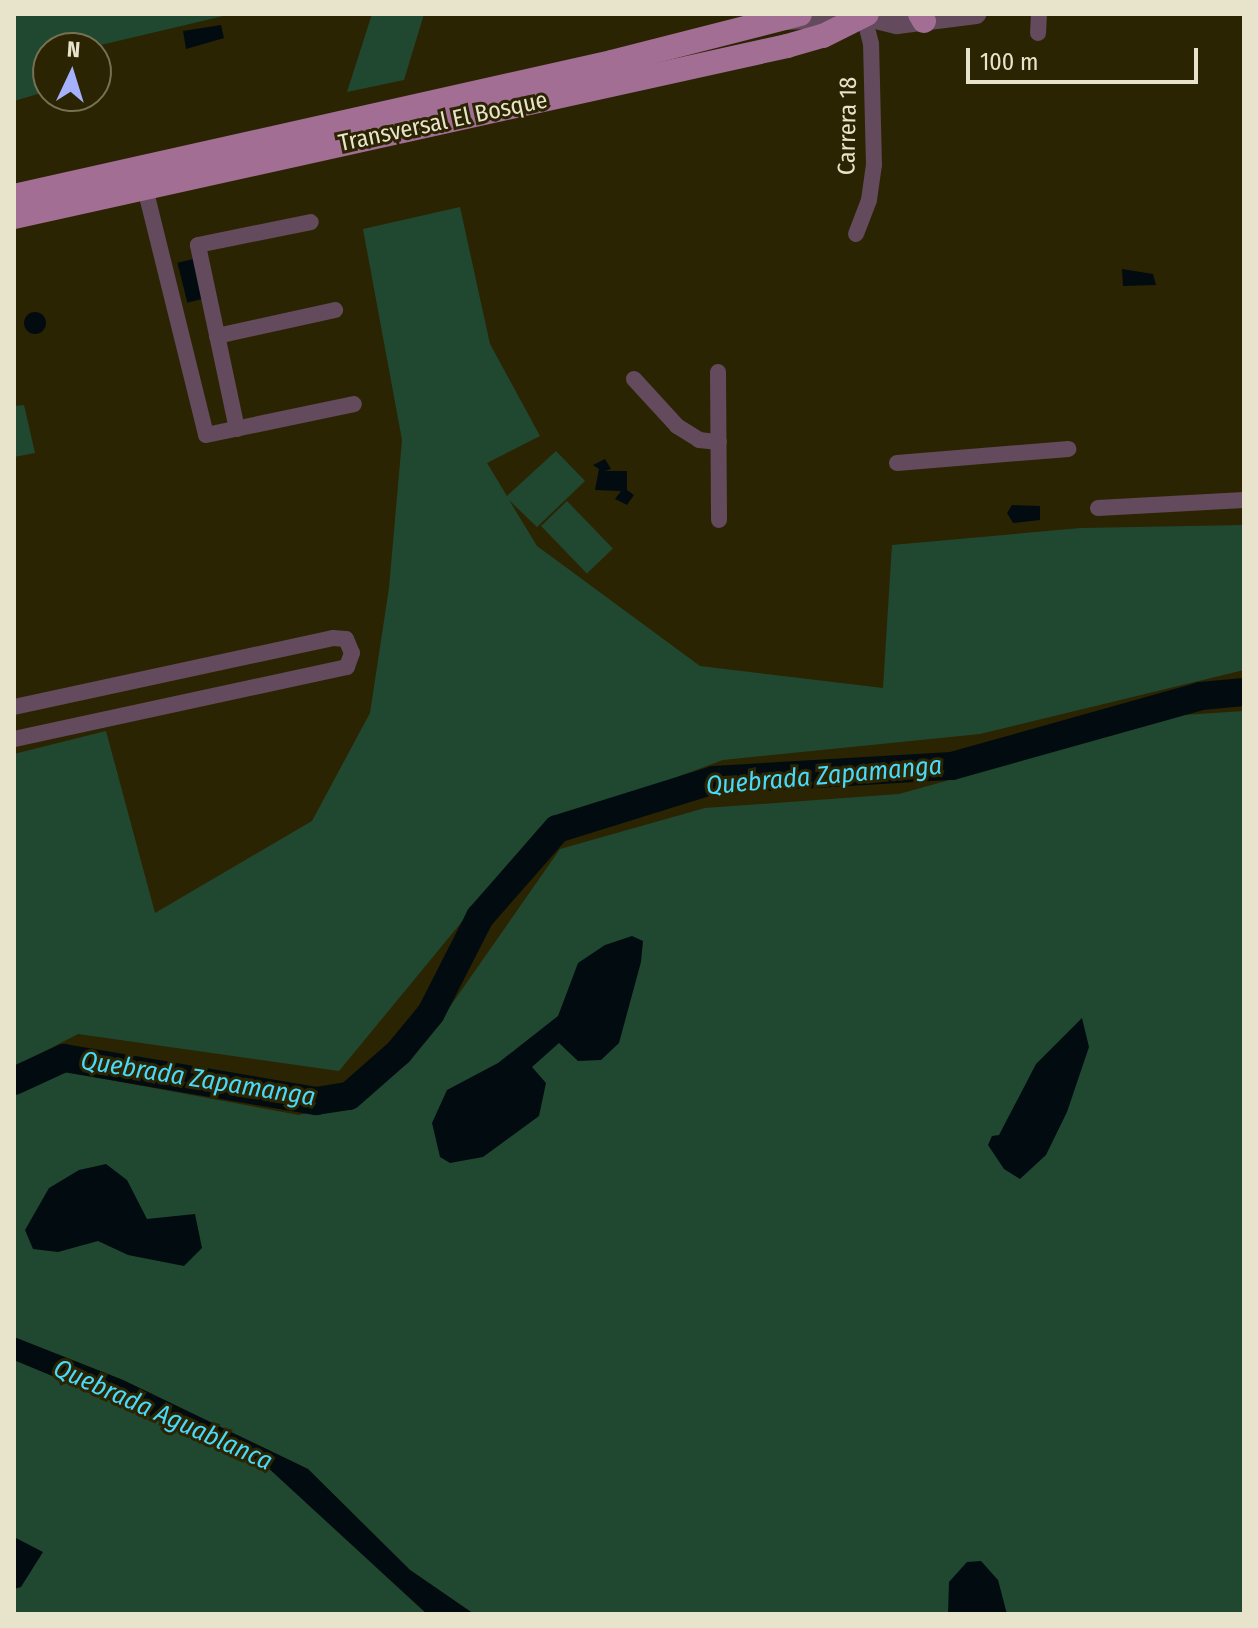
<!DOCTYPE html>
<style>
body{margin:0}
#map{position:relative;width:1258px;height:1628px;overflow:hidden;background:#2b2402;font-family:"Fira Sans Condensed",sans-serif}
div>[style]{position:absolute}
.green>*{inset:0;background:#204831;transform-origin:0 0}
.water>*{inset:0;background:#020c10;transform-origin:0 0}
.round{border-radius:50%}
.river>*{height:28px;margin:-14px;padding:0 14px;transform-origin:14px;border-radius:14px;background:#020c10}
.minor>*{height:16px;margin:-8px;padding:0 8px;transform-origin:8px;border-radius:8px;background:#634a5c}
.tertiary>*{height:20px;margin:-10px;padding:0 10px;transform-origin:10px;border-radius:10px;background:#634a5c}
.primary>*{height:24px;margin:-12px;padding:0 12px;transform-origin:12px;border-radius:12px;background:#a26e94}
span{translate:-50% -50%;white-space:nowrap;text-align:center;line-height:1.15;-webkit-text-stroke:6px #2b2402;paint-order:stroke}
.street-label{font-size:24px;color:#e8e3cb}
.water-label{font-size:26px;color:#48d9fb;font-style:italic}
.frame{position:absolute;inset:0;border:16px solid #e8e3cb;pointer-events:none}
.north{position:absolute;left:32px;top:32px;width:80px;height:80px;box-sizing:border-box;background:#2b2402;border:2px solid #777052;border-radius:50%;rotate:4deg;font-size:22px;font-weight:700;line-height:32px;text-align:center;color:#e8e3cb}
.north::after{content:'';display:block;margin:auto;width:28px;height:36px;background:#a5b1fc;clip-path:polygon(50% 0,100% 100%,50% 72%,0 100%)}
.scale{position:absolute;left:966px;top:48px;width:232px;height:36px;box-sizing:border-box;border:4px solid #e8e3cb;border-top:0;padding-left:10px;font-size:24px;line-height:28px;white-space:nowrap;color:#e8e3cb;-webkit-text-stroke:6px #2b2402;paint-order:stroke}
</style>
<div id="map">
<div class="green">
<div style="clip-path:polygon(14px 14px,232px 14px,88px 48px,48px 48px,48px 91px,14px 101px)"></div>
<div style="clip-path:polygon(372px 14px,424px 14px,404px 80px,347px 92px)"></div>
<div style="clip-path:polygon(460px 207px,490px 344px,540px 436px,487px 463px,507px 496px,556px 451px,585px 481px,537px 527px,509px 500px,537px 546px,700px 666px,883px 688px,892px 545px,1081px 528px,1244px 525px,1244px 670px,980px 734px,723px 760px,539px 828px,339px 1071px,78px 1034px,14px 1067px,14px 754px,106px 731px,155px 913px,312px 821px,370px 713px,389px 588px,402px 440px,363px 229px)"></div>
<div style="clip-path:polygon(24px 405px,35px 453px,14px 457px,14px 406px)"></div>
<div style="left:567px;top:501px;width:66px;height:36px;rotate:46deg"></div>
<div style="clip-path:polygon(1244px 711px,1244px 1614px,474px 1614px,410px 1570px,308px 1469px,123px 1380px,14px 1337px,14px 1091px,62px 1071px,299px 1115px,361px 1100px,426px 1041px,560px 849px,705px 808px,899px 794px,1184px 715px)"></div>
<div style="clip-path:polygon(14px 1360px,264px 1464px,427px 1614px,14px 1614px)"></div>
</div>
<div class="water">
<div style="clip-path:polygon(221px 25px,224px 38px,186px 49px,183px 31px)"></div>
<div style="left:193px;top:259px;width:41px;height:16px;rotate:76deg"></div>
<div style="clip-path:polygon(1122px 269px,1153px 274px,1156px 285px,1123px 286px)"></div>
<div class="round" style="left:24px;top:312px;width:22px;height:22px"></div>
<div style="clip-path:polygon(605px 459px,611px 469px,605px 471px,627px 471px,627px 490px,634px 495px,627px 505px,615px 499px,621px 491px,595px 490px,599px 469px,593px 465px)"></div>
<div style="clip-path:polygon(1012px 505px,1040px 506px,1040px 520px,1013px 523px,1007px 513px)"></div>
<div style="clip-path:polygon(632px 936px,643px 941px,641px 962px,619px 1043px,601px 1060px,578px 1061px,559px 1043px,532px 1067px,546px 1083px,539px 1116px,483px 1157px,450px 1163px,440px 1157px,432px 1123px,447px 1090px,498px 1063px,558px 1016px,578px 963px,605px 945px)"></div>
<div style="clip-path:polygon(1082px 1018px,1089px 1047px,1067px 1112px,1046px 1155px,1020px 1179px,1004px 1169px,988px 1145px,992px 1136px,999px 1135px,1036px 1064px)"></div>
<div style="clip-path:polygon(106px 1164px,127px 1180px,147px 1219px,195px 1214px,202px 1248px,184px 1266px,128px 1255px,98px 1241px,58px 1252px,33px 1249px,25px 1230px,49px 1188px,79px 1170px)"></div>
<div style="clip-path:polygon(14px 1337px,123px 1380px,308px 1469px,410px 1570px,474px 1614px,427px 1614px,264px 1464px,14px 1360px)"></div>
<div style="clip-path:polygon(14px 1537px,43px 1552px,21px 1587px,14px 1589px)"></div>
<div style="clip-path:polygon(981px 1561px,998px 1580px,1007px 1614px,948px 1614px,949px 1582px,967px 1562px)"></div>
</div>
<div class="river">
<div style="left:14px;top:1081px;width:55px;rotate:-24.7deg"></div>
<div style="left:64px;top:1058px;width:256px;rotate:9.7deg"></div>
<div style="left:316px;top:1101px;width:33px;rotate:-9deg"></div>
<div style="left:349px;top:1096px;width:67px;rotate:-41.3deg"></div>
<div style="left:399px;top:1052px;width:50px;rotate:-50.6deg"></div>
<div style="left:431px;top:1013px;width:108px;rotate:-63deg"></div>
<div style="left:480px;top:917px;width:117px;rotate:-48.8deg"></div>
<div style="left:557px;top:829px;width:164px;rotate:-17.3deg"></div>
<div style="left:714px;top:780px;width:238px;rotate:-3.4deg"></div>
<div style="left:952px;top:766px;width:259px;rotate:-15.7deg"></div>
<div style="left:1201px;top:696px;width:43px;rotate:-5.3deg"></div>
</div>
<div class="minor">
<div style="left:1038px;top:33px;width:19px;rotate:-87deg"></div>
<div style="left:145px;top:188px;width:254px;rotate:76.1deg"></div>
<div style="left:206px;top:435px;width:151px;rotate:-11.8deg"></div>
<div style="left:856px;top:234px;width:36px;rotate:-69deg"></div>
<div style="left:869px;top:200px;width:35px;rotate:-82deg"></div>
<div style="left:874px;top:165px;width:121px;rotate:-91.4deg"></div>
<div style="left:871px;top:44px;width:29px;rotate:-104deg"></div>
<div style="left:217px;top:336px;width:121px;rotate:-12.4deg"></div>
<div style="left:718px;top:372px;width:148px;rotate:89.6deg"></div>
<div style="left:634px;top:379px;width:64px;rotate:47.5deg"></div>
<div style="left:677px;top:426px;width:26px;rotate:32deg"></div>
<div style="left:699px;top:440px;width:20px;rotate:6deg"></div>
<div style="left:237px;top:429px;width:188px;rotate:-102deg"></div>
<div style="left:198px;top:245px;width:115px;rotate:-11.5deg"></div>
<div style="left:897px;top:463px;width:172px;rotate:-4.7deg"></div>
<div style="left:1098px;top:508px;width:146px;rotate:-3.1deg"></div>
<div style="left:14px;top:707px;width:326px;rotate:-12.2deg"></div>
<div style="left:333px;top:638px;width:13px;rotate:4deg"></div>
<div style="left:346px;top:639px;width:15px;rotate:67deg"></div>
<div style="left:352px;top:653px;width:15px;rotate:110deg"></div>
<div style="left:347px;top:667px;width:341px;rotate:167.8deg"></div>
</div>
<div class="tertiary">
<div style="left:785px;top:20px;width:79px;rotate:-2.9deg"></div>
<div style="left:864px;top:16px;width:34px;rotate:14deg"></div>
<div style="left:897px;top:24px;width:80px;rotate:-7.2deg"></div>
</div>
<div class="primary">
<div style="left:920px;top:14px;width:8px;rotate:60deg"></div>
<div style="left:14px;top:196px;width:613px;rotate:-12.63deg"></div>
<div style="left:612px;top:62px;width:194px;rotate:-14.3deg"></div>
<div style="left:14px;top:217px;width:792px;rotate:-12.47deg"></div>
<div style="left:787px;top:46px;width:37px;rotate:-16deg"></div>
<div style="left:823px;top:36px;width:49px;rotate:-26.6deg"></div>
</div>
<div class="street-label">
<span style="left:443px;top:122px;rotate:-12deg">Transversal El Bosque</span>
<span style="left:848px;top:126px;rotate:-89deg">Carrera 18</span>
</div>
<div class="water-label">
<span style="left:824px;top:776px;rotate:-5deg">Quebrada Zapamanga</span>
<span style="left:198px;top:1079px;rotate:9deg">Quebrada Zapamanga</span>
<span style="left:163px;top:1415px;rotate:24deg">Quebrada Aguablanca</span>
</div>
<div class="frame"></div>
<div class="north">N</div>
<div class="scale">100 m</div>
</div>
